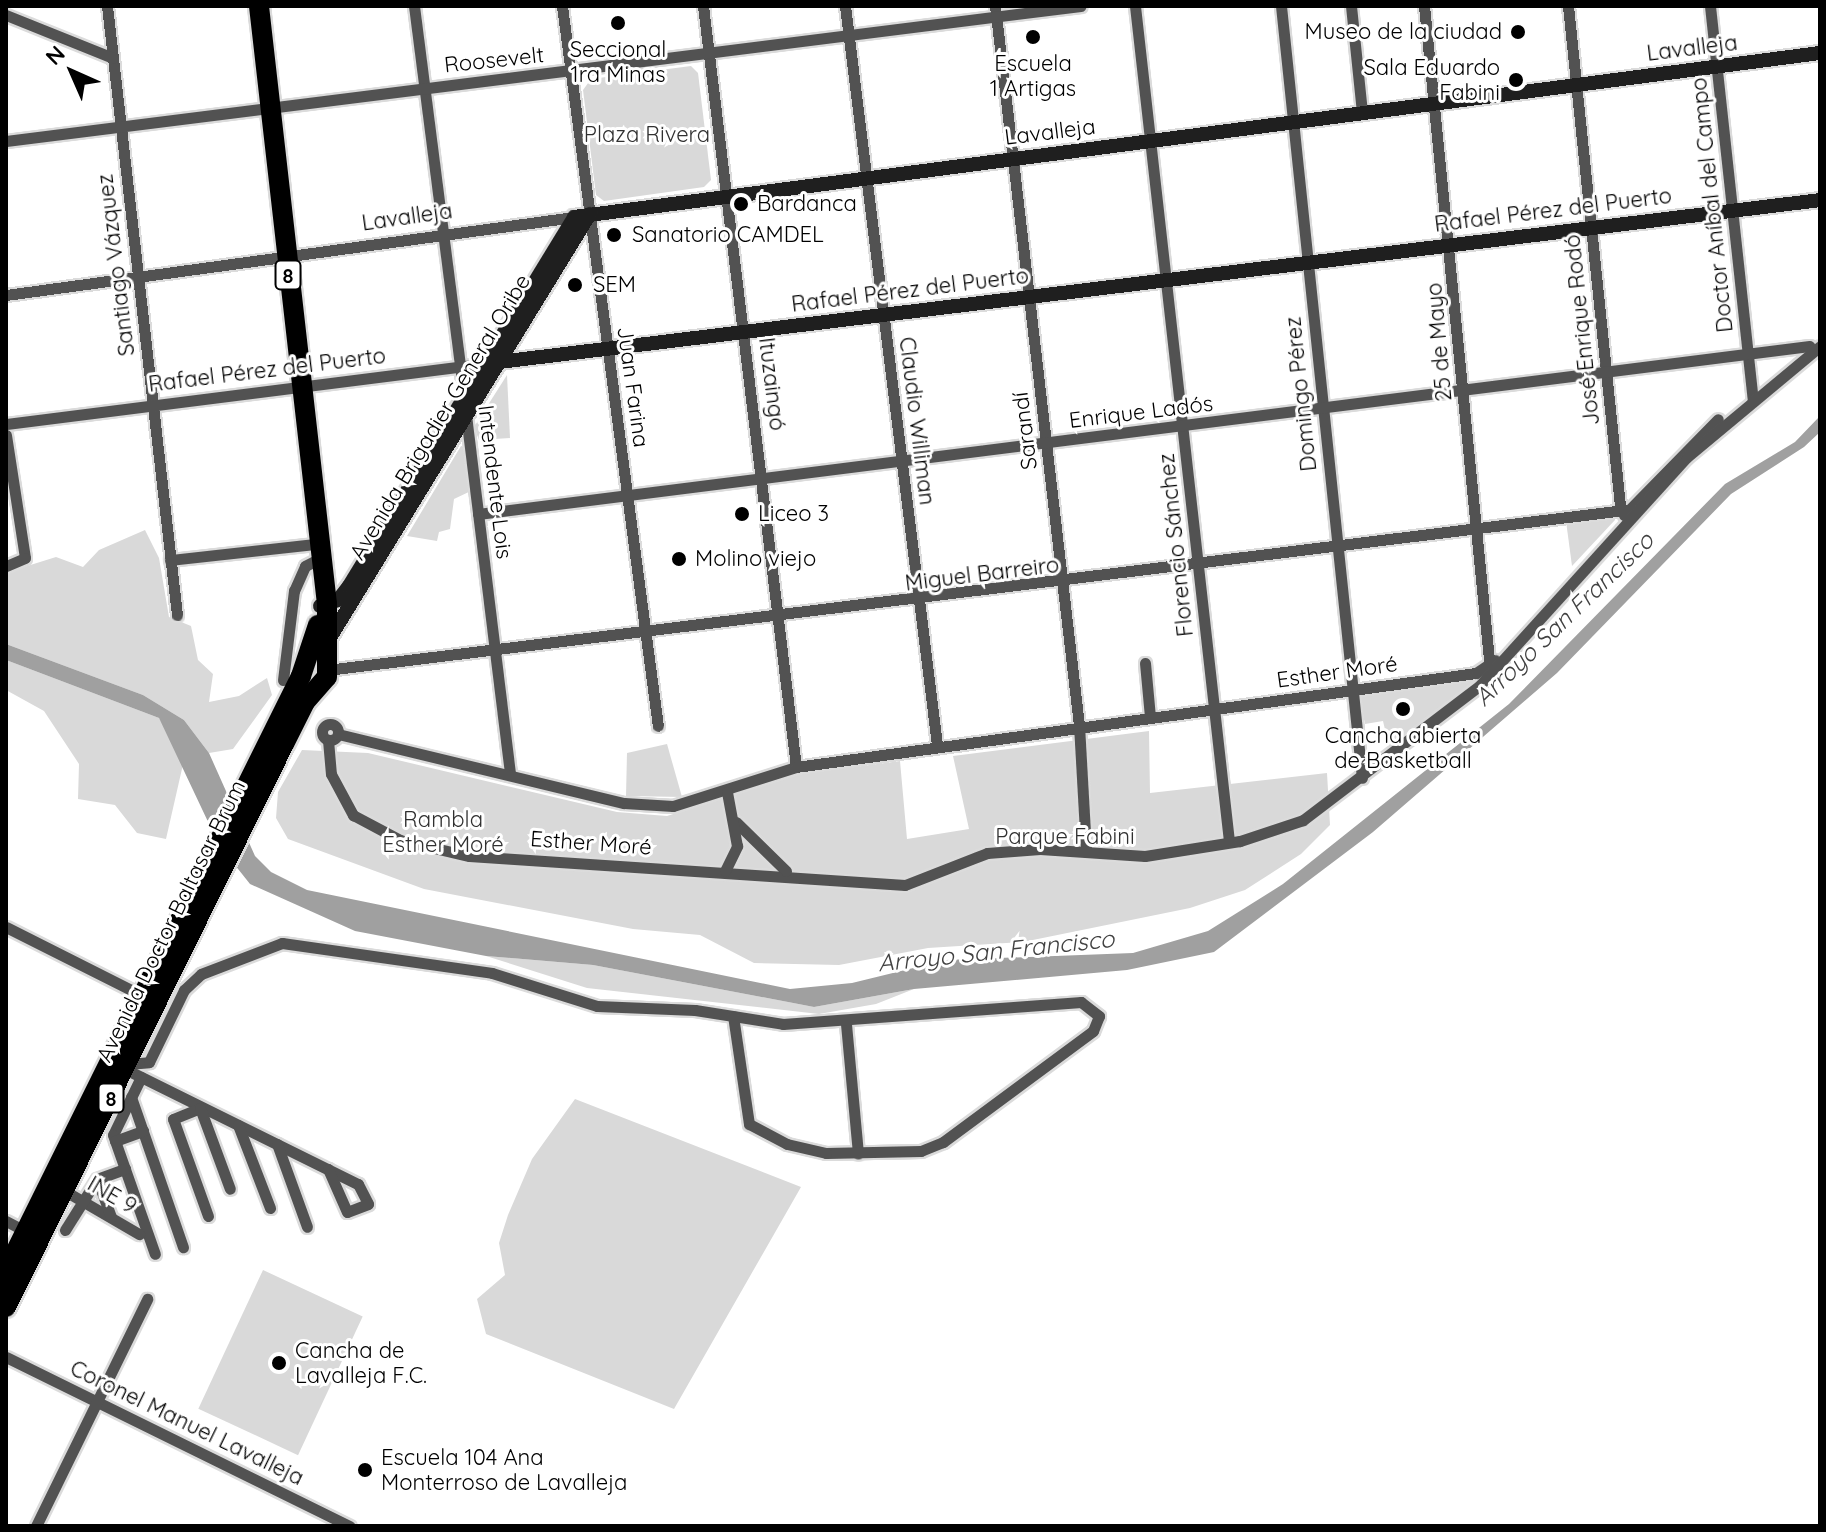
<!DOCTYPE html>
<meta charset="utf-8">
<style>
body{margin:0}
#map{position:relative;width:1826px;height:1532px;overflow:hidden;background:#fff;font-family:Quicksand,sans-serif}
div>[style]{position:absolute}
.green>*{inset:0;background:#d9d9d9;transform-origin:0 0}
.water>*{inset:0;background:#a0a0a0}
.roads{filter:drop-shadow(2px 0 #dbdbdb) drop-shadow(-2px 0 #dbdbdb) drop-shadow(0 2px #dbdbdb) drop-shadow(0 -2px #dbdbdb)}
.street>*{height:11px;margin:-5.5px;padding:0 5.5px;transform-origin:5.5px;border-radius:5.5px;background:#525252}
.street>.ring{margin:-5.5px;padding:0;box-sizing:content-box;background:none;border:11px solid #525252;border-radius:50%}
.secondary>*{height:14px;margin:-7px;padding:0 7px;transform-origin:7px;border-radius:7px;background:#1f1f1f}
.highway>*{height:20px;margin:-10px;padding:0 10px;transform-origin:10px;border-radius:10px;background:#000}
.dots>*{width:22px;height:22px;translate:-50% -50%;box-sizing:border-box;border:4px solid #fff;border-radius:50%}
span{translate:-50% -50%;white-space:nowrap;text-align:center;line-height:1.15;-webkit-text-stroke:6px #fff;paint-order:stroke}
.shield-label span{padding:2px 6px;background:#fff;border:2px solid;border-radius:6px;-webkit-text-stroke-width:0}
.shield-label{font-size:20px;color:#000;font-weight:700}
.poi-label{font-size:22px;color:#000}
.right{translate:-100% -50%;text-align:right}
.left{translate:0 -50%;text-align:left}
.street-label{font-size:22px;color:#000}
.park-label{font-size:22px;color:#303030}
.water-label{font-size:24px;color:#414141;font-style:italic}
.frame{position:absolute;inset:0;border:8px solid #000;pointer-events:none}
.north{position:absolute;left:32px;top:32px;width:80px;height:80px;-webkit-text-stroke:6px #fff;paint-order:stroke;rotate:315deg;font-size:22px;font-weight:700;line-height:32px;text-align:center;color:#000}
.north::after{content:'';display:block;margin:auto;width:28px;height:36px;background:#000;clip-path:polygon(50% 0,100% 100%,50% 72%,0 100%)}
</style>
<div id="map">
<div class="green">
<div style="clip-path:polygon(691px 66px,698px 73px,711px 180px,704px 187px,604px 201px,596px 195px,583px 90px,591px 79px)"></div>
<div style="clip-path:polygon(507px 375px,510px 438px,479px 440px,474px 427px)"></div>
<div style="clip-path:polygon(461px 446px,468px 448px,473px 490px,454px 499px,450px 529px,439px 532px,437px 541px,407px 536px)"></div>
<div style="clip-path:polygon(1613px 515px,1615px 520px,1572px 566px,1566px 521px)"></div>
<div style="clip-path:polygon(145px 530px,159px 558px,169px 617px,191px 626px,198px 660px,213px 674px,209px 702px,239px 696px,267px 678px,272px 695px,233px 749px,209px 753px,184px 720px,143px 695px,6px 644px,8px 572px,56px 557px,83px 567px,99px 550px)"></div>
<div style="clip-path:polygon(6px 660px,159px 718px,184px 760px,166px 839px,137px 833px,115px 805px,78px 799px,79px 764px,44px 711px,6px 690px)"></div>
<div style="clip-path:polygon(1484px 676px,1390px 751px,1383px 721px,1365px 724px,1359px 696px,1367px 692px)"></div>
<div style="clip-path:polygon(1149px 731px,1150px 793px,1327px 773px,1330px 825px,1301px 854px,1245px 890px,1190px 908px,1023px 942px,928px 948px,839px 965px,754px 963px,700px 935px,633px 929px,424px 889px,288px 839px,276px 818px,278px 792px,302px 750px,368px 753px,617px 812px,667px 816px,793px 775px,900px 761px,907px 839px,969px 829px,953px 756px)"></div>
<div style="clip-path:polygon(667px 744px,682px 797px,626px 796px,627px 753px)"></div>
<div style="clip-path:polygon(486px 956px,593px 965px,814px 1007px,914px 989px,876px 1004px,819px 1014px,587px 988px)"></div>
<div style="clip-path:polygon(575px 1099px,801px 1187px,674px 1409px,486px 1334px,477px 1299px,505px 1275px,499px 1243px,508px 1215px,532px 1159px)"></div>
<div style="left:263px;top:1270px;width:110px;height:153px;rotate:25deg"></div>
</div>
<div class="water">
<div style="clip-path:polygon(1820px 416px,1820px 432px,1804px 447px,1731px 494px,1557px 673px,1373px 832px,1214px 952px,1127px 970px,914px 989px,814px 1007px,593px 965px,486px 956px,355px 931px,250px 884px,219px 845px,159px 718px,6px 660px,6px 644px,143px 695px,184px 720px,209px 753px,255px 856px,271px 872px,307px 890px,790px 989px,852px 983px,946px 960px,1133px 953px,1208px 931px,1283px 884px,1509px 704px,1725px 484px,1795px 442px)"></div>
</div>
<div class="roads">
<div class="street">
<div style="left:107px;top:6px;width:613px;rotate:83.44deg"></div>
<div style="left:414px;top:6px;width:395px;rotate:82.7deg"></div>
<div style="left:562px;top:6px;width:726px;rotate:82.41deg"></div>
<div style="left:703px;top:6px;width:767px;rotate:83.03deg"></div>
<div style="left:845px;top:6px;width:745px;rotate:82.9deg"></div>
<div style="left:995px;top:6px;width:724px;rotate:83.34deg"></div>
<div style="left:1079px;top:725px;width:127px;rotate:86.8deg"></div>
<div style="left:1135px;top:6px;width:841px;rotate:83.58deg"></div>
<div style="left:1281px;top:6px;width:776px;rotate:84.01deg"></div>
<div style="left:1351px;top:6px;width:108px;rotate:84.1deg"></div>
<div style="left:1424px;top:6px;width:667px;rotate:84.32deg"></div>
<div style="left:1568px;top:6px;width:503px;rotate:84.06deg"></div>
<div style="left:1710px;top:6px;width:396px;rotate:83.8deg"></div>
<div style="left:6px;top:15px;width:115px;rotate:21.9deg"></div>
<div style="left:6px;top:141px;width:1083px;rotate:-7.16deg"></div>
<div style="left:6px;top:295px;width:573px;rotate:-7.82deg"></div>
<div style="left:466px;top:415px;width:361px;rotate:83deg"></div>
<div style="left:6px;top:424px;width:481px;rotate:-7.2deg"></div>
<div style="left:6px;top:435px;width:124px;rotate:81.2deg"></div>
<div style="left:25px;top:558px;width:21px;rotate:157deg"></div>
<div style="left:478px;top:514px;width:1342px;rotate:-7.19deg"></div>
<div style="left:1624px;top:515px;width:134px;rotate:-45.6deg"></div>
<div style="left:170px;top:560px;width:147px;rotate:-6.3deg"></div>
<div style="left:1145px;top:663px;width:54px;rotate:84.7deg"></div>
<div style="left:327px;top:670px;width:1316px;rotate:-7.03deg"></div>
<div style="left:283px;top:680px;width:90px;rotate:-83deg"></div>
<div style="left:294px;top:591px;width:27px;rotate:-66deg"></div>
<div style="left:305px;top:566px;width:11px;rotate:-27deg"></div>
<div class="ring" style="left:322px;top:724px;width:5px;height:5px"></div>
<div style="left:338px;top:734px;width:294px;rotate:13.6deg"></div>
<div style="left:624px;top:803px;width:49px;rotate:3.5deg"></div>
<div style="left:673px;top:806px;width:129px;rotate:-17.6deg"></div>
<div style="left:796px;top:767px;width:686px;rotate:-7.87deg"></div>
<div style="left:1476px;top:673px;width:23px;rotate:-34deg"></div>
<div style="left:328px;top:740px;width:34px;rotate:85deg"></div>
<div style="left:331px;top:774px;width:47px;rotate:61.8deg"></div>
<div style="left:353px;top:815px;width:53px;rotate:28deg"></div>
<div style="left:400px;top:840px;width:71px;rotate:13.1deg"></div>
<div style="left:469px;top:856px;width:437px;rotate:3.8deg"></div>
<div style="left:905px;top:885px;width:88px;rotate:-21.3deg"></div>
<div style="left:987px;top:853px;width:53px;rotate:-4.3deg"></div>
<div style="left:1040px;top:849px;width:105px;rotate:3.8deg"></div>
<div style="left:1145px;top:856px;width:96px;rotate:-9deg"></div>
<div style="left:1240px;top:841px;width:66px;rotate:-18.4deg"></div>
<div style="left:1303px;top:820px;width:223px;rotate:-37.3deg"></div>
<div style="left:1480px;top:685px;width:308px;rotate:-47.8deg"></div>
<div style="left:1687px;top:457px;width:173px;rotate:-39.8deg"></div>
<div style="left:736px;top:822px;width:70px;rotate:44.4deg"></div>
<div style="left:725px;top:871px;width:28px;rotate:-64deg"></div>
<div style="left:737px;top:846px;width:55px;rotate:-100.5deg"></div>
<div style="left:6px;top:927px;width:156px;rotate:26.7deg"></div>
<div style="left:846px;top:1024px;width:130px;rotate:84.7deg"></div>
<div style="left:128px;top:1064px;width:21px;rotate:-5deg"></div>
<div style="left:149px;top:1062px;width:80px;rotate:-64.1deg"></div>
<div style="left:184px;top:990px;width:23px;rotate:-43deg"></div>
<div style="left:201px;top:974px;width:87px;rotate:-20.9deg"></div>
<div style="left:282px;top:943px;width:212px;rotate:8.1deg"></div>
<div style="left:492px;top:973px;width:110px;rotate:17.4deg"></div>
<div style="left:597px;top:1006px;width:98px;rotate:2.3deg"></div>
<div style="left:695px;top:1010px;width:89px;rotate:9deg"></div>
<div style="left:783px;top:1024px;width:299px;rotate:-4.2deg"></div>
<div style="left:1081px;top:1002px;width:23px;rotate:38deg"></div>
<div style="left:1099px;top:1016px;width:16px;rotate:112deg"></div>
<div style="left:1093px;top:1031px;width:187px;rotate:143.5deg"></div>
<div style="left:943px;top:1142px;width:24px;rotate:158deg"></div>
<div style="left:921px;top:1151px;width:95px;rotate:178.8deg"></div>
<div style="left:826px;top:1153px;width:40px;rotate:-167deg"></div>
<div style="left:787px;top:1144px;width:43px;rotate:-152.2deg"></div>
<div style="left:749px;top:1124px;width:109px;rotate:-98.4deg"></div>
<div style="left:125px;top:1069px;width:260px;rotate:26.3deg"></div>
<div style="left:358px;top:1184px;width:22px;rotate:63deg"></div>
<div style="left:368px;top:1204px;width:22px;rotate:159deg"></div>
<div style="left:347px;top:1212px;width:47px;rotate:-113.8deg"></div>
<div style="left:141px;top:1077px;width:64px;rotate:115.8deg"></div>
<div style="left:113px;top:1135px;width:126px;rotate:70.6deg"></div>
<div style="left:131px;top:1097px;width:159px;rotate:70.9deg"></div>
<div style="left:238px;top:1125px;width:89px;rotate:68.9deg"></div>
<div style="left:115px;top:1141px;width:30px;rotate:-20deg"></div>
<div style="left:277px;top:1144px;width:88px;rotate:70.1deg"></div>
<div style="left:65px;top:1191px;width:86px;rotate:30.2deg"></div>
<div style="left:208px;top:1216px;width:103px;rotate:-109.8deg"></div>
<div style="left:173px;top:1119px;width:29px;rotate:-22deg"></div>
<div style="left:200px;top:1108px;width:86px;rotate:69.7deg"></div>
<div style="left:111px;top:1217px;width:40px;rotate:-110.2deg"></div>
<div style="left:97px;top:1179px;width:30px;rotate:-20deg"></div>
<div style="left:6px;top:1221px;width:26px;rotate:28deg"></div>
<div style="left:65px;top:1230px;width:60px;rotate:-57.9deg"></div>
<div style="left:6px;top:1357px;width:383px;rotate:26.2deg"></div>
<div style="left:36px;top:1526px;width:253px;rotate:-63.9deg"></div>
</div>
<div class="secondary">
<div style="left:483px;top:364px;width:1347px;rotate:-6.99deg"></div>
<div style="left:320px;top:606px;width:19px;rotate:-18deg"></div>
<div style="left:338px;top:600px;width:18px;rotate:-52deg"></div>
<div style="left:349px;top:586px;width:432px;rotate:-58.6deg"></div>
<div style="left:574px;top:217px;width:1257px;rotate:-7.5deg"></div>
<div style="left:328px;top:641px;width:501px;rotate:-58.47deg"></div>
</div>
<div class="highway">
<div style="left:6px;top:1271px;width:664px;rotate:-63.63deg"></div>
<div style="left:301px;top:676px;width:54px;rotate:-71.6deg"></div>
<div style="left:6px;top:1307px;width:628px;rotate:-63.72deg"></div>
<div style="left:284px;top:744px;width:47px;rotate:-63.4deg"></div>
<div style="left:305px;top:702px;width:33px;rotate:-49deg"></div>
<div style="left:327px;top:677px;width:73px;rotate:-90deg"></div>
<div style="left:327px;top:604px;width:602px;rotate:-96.49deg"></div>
</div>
</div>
<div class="dots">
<div style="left:618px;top:23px;background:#000"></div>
<div style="left:1518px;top:32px;background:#000"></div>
<div style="left:1033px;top:37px;background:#000"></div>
<div style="left:1516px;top:80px;background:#000"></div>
<div style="left:741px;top:204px;background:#000"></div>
<div style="left:614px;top:235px;background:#000"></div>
<div style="left:575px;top:285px;background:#000"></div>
<div style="left:742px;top:514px;background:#000"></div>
<div style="left:679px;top:559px;background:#000"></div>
<div style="left:1403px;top:709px;background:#000"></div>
<div style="left:279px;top:1363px;background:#000"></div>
<div style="left:365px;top:1470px;background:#000"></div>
</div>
<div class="shield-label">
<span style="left:288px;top:275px">8</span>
<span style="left:111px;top:1098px">8</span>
</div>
<div class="poi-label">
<span class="right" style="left:1502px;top:32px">Museo de la ciudad</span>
<span style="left:618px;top:62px">Seccional<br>1ra Minas</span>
<span style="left:1033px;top:76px">Escuela<br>1 Artigas</span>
<span class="right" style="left:1500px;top:80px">Sala Eduardo<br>Fabini</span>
<span class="left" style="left:757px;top:204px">Bardanca</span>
<span class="left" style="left:632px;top:235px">Sanatorio CAMDEL</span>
<span class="left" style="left:593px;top:285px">SEM</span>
<span class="left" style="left:758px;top:514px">Liceo 3</span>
<span class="left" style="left:695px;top:559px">Molino viejo</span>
<span style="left:1403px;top:748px">Cancha abierta<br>de Basketball</span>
<span class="left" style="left:295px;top:1363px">Cancha de<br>Lavalleja F.C.</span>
<span class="left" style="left:381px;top:1470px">Escuela 104 Ana<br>Monterroso de Lavalleja</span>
</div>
<div class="street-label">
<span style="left:1692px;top:48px;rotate:-7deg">Lavalleja</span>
<span style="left:494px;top:60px;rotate:-6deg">Roosevelt</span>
<span style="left:1050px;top:132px;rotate:-7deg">Lavalleja</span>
<span style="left:1712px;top:205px;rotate:-96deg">Doctor Aníbal del Campo</span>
<span style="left:1553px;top:210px;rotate:-7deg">Rafael Pérez del Puerto</span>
<span style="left:407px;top:217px;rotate:-8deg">Lavalleja</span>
<span style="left:116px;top:265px;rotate:-97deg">Santiago Vázquez</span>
<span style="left:910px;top:290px;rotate:-7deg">Rafael Pérez del Puerto</span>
<span style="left:1582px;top:330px;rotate:-96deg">José Enrique Rodó</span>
<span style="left:1439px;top:342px;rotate:-95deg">25 de Mayo</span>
<span style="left:267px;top:370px;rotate:-7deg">Rafael Pérez del Puerto</span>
<span style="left:772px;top:384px;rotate:83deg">Ituzaingó</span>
<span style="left:633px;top:387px;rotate:82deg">Juan Farina</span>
<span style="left:1301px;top:394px;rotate:-96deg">Domingo Pérez</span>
<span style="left:1141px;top:412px;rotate:-7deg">Enrique Ladós</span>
<span style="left:440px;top:417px;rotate:-59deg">Avenida Brigadier General Oribe</span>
<span style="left:917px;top:421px;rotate:83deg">Claudio Williman</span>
<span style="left:1025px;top:431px;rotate:-97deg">Sarandí</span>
<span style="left:495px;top:482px;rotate:83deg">Intendente Lois</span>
<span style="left:1176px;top:545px;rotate:-96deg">Florencio Sánchez</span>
<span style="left:982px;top:574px;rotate:-7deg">Miguel Barreiro</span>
<span style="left:1337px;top:672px;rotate:-8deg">Esther Moré</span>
<span style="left:591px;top:843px;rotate:4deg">Esther Moré</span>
<span style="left:171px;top:921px;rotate:-64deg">Avenida Doctor Baltasar Brum</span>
<span style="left:112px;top:1195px;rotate:30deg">INE 9</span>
<span style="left:187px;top:1423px;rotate:26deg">Coronel Manuel Lavalleja</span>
</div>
<div class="park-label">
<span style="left:647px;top:135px">Plaza Rivera</span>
<span style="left:443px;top:832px">Rambla<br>Esther Moré</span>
<span style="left:1065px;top:837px">Parque Fabini</span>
</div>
<div class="water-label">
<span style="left:1564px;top:619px;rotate:-44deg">Arroyo San Francisco</span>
<span style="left:996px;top:951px;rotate:-6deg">Arroyo San Francisco</span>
</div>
<div class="frame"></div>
<div class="north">N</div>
</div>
